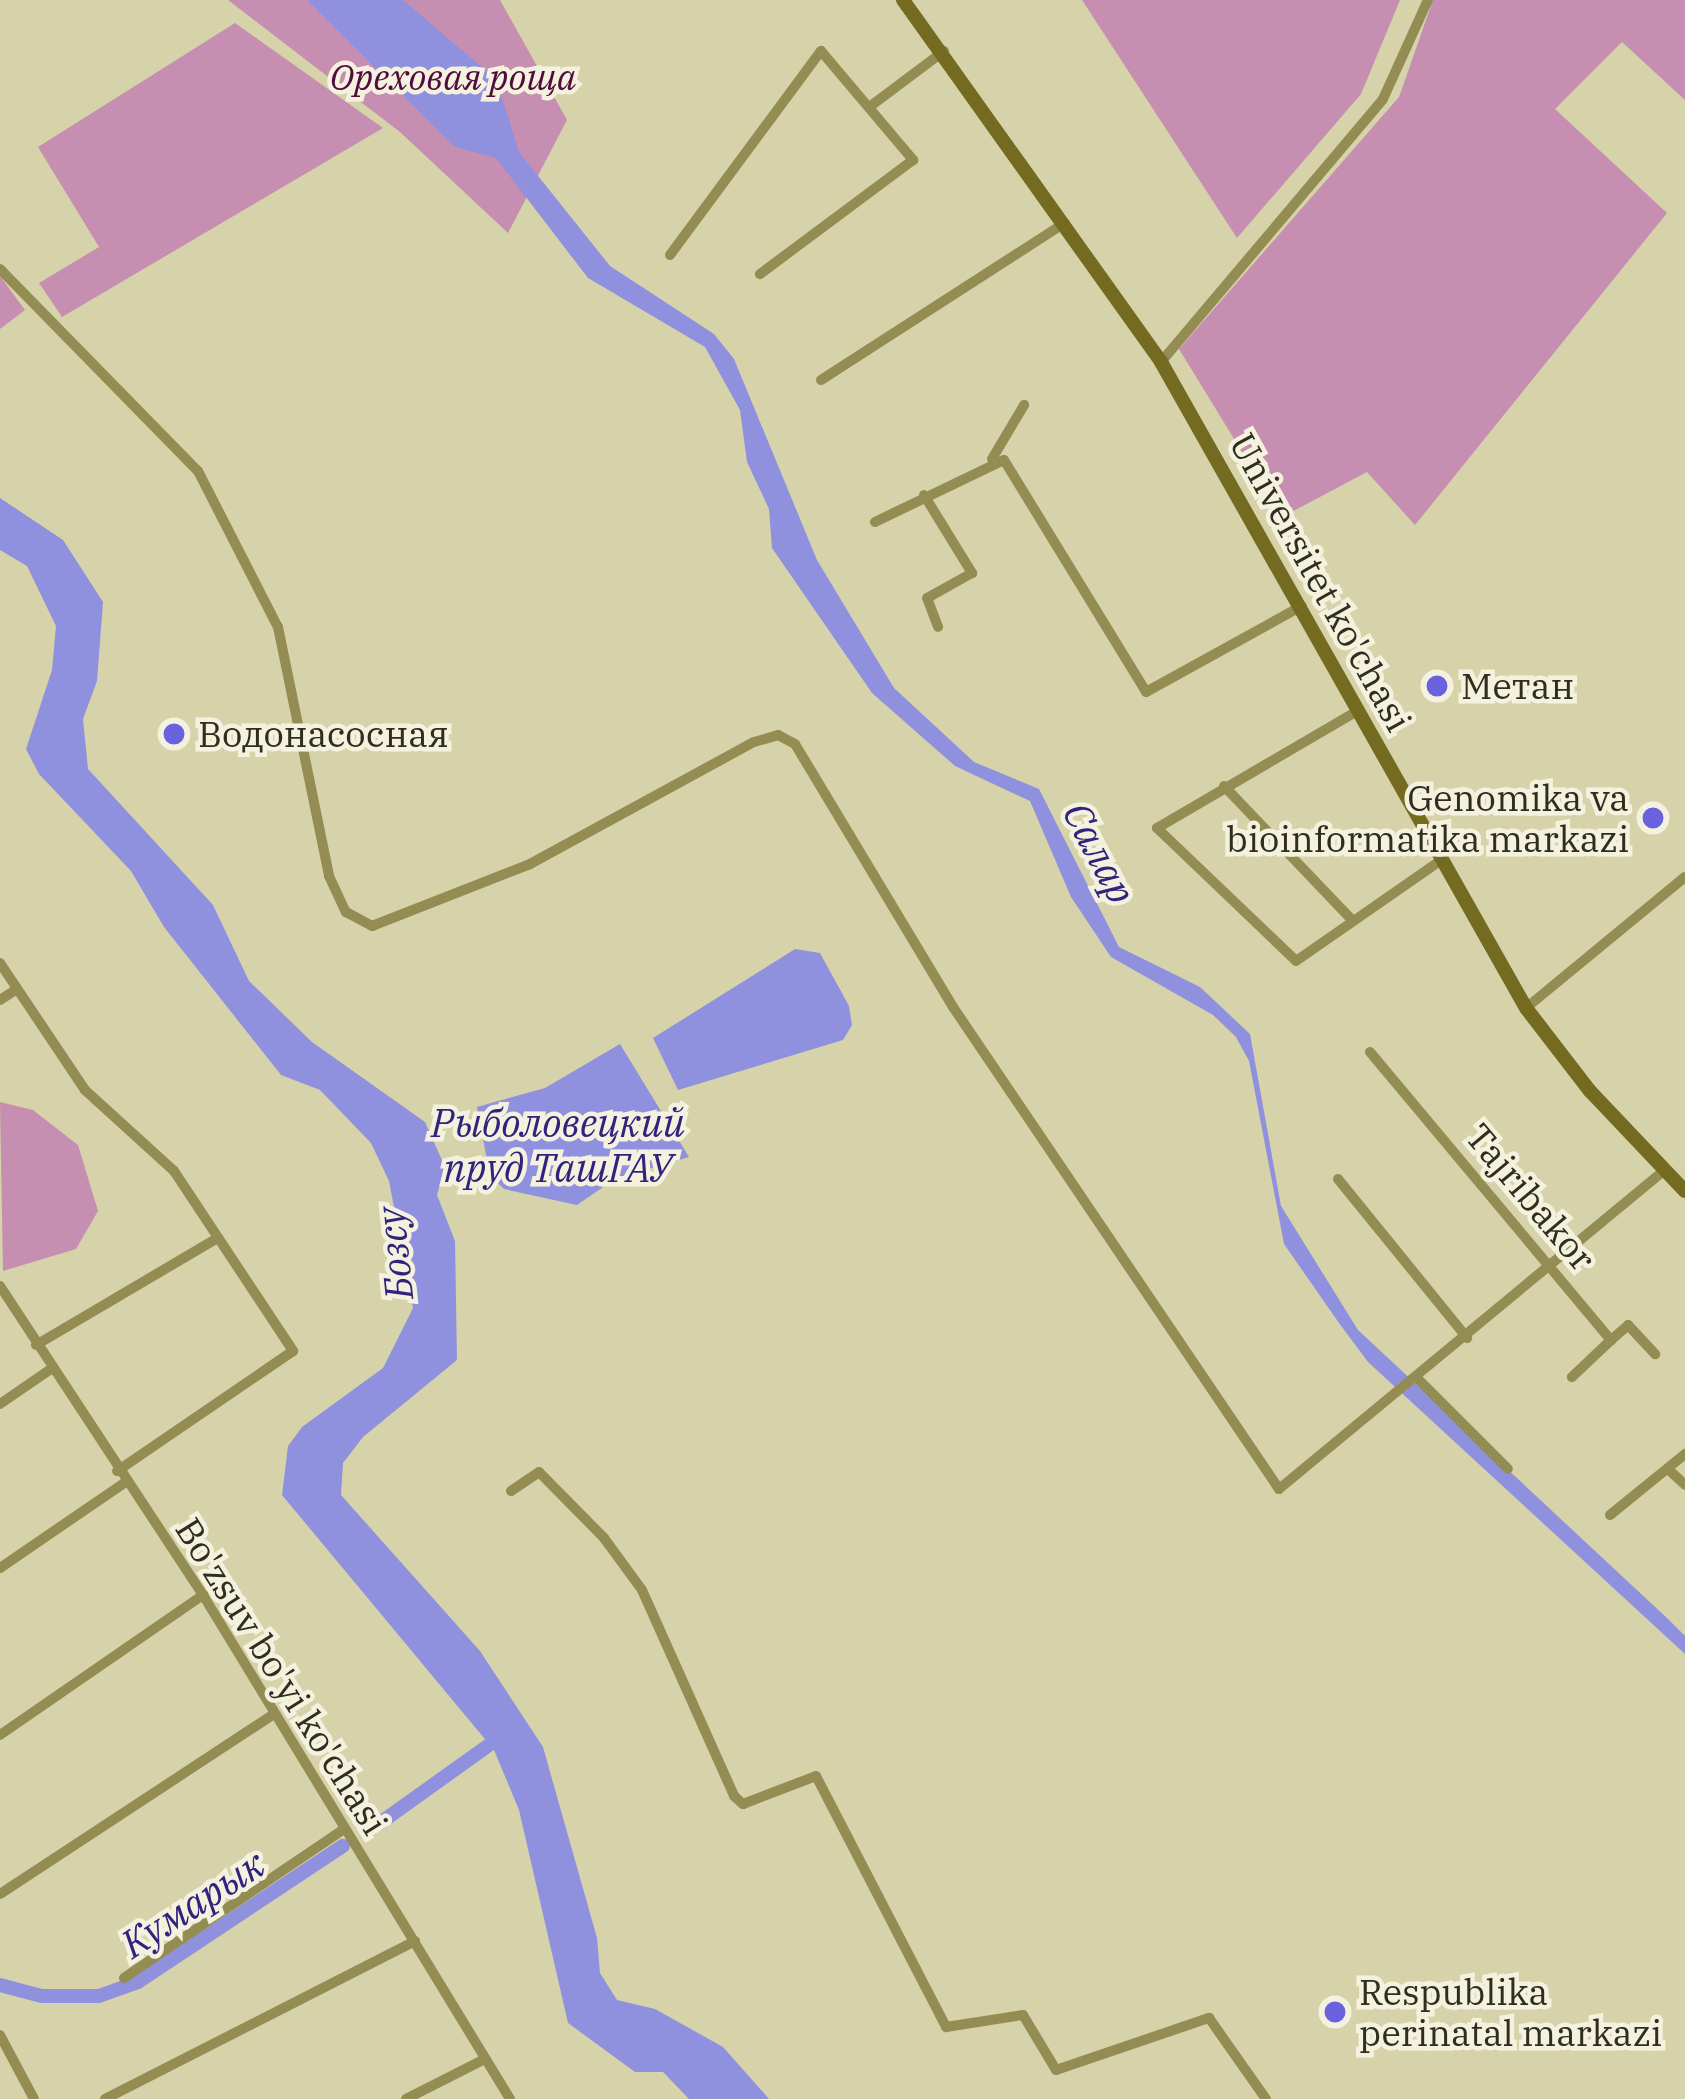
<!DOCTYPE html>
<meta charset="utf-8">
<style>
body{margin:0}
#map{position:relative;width:1685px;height:2099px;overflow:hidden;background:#d6d2aa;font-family:"IBM Plex Serif",serif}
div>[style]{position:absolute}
.green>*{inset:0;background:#c68eb0}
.water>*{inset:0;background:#8f91df}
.canal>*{height:14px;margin:-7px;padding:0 7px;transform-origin:7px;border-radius:7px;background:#8f91df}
.minor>*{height:10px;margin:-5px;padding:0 5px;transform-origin:5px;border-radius:5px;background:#948d53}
.secondary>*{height:14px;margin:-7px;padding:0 7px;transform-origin:7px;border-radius:7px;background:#756b20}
.dots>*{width:33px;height:33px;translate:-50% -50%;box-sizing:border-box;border:6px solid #f4f2de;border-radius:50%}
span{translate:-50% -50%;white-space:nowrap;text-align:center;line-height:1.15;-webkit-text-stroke:9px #f4f2de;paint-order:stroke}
.park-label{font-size:36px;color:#510c3e;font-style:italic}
.street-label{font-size:36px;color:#2f2d1d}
.poi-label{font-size:36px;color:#2f2d1d}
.left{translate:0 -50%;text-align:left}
.right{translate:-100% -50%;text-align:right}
.water-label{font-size:39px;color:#30237d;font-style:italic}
</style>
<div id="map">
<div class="green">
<div style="clip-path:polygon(228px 0,500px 0,567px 120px,508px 233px,400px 132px)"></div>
<div style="clip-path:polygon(1082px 0,1400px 0,1361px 94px,1237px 238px)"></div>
<div style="clip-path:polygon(1433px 0,1685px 0,1685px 100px,1622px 42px,1555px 109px,1667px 213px,1415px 525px,1367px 472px,1282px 517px,1179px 349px,1399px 97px)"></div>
<div style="clip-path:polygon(235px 23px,383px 128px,62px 317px,39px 283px,99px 247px,38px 147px)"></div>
<div style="clip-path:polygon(0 276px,25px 310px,0 329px)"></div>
<div style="clip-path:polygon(0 1102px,33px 1110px,78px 1145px,98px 1211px,76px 1249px,3px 1271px)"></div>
</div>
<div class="water">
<div style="clip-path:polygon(307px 0,403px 0,496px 79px,519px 152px,610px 266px,714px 334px,734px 359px,817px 560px,894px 688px,974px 762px,1039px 789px,1119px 947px,1200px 987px,1250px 1034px,1281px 1206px,1358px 1330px,1668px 1619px,1685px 1636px,1685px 1654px,1368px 1362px,1339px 1323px,1284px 1244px,1249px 1061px,1236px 1037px,1213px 1015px,1111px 957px,1071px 897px,1030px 801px,955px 766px,872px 693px,772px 548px,769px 509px,747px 462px,740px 410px,705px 347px,588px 278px,496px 158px,455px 147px)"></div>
<div style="clip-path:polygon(0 498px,63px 540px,103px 602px,97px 681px,83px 719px,88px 769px,213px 905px,249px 981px,312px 1042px,425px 1122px,445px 1167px,437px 1195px,455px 1241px,457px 1360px,363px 1437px,343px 1463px,341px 1495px,480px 1651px,543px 1747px,597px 1938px,600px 1973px,617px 2000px,655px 2009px,723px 2047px,769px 2099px,689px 2099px,663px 2072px,635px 2072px,568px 2023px,519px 1810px,494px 1750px,282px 1495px,288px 1446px,302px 1427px,383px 1368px,413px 1308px,389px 1181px,371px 1143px,320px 1090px,281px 1075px,164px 927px,131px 871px,39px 774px,26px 749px,52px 670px,56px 626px,27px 566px,0 550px)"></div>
<div style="clip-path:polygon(795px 949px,820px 953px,849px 1006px,852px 1025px,843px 1040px,678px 1090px,653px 1038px)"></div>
<div style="clip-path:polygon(620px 1044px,689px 1157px,615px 1179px,577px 1205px,504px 1189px,490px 1176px,477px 1107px,545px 1088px)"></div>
</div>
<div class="canal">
<div style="left:380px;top:1823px;width:151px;rotate:-35.6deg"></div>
<div style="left:0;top:1985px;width:43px;rotate:14.7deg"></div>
<div style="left:42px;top:1996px;width:57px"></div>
<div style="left:99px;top:1996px;width:41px;rotate:-19.7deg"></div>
<div style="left:138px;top:1982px;width:246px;rotate:-33.6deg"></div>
</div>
<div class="minor">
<div style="left:872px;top:105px;width:90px;rotate:-36.9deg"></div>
<div style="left:670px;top:255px;width:254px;rotate:-53.5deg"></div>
<div style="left:821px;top:51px;width:143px;rotate:49.8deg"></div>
<div style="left:913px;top:160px;width:191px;rotate:143.3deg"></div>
<div style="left:0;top:269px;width:283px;rotate:45.6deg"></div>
<div style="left:198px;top:471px;width:175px;rotate:62.9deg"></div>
<div style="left:278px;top:627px;width:254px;rotate:78.4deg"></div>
<div style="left:329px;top:876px;width:40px;rotate:65deg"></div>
<div style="left:346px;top:912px;width:30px;rotate:28deg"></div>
<div style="left:372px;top:926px;width:170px;rotate:-21.4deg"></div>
<div style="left:530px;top:864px;width:255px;rotate:-28.6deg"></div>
<div style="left:754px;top:742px;width:25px;rotate:-16deg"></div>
<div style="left:778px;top:735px;width:19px;rotate:28deg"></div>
<div style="left:795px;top:744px;width:307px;rotate:59deg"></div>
<div style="left:953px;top:1007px;width:582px;rotate:55.93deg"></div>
<div style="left:1279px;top:1489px;width:500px;rotate:-39.6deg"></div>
<div style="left:1161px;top:362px;width:344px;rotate:-49.8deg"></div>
<div style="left:1383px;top:99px;width:109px;rotate:-65.6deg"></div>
<div style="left:821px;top:380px;width:290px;rotate:-32.8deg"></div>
<div style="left:992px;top:459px;width:63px;rotate:-59.3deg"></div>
<div style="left:924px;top:495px;width:92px;rotate:58.4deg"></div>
<div style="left:972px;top:573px;width:51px;rotate:150.9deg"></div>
<div style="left:927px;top:598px;width:31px;rotate:69deg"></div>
<div style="left:875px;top:522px;width:143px;rotate:-25.7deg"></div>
<div style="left:1004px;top:460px;width:272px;rotate:58.5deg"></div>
<div style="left:1146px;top:692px;width:178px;rotate:-28.9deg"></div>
<div style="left:1359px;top:710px;width:234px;rotate:149.7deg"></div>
<div style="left:1157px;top:828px;width:192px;rotate:43.7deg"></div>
<div style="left:1296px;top:961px;width:175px;rotate:-34.8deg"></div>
<div style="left:1224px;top:786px;width:185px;rotate:46.3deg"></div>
<div style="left:0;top:963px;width:153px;rotate:56.2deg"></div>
<div style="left:85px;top:1090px;width:120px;rotate:42.3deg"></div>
<div style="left:174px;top:1171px;width:216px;rotate:56.5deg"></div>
<div style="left:293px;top:1351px;width:213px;rotate:145.7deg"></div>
<div style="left:0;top:1000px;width:20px;rotate:-33deg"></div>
<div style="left:1526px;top:1008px;width:206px;rotate:-39.5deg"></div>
<div style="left:1370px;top:1052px;width:376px;rotate:50.1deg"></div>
<div style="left:1611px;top:1340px;width:54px;rotate:136.5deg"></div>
<div style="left:1338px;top:1179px;width:205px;rotate:50.9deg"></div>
<div style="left:0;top:1286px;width:370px;rotate:56.7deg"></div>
<div style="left:203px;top:1595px;width:590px;rotate:58.65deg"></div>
<div style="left:1611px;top:1340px;width:23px;rotate:-41deg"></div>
<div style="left:1628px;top:1325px;width:40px;rotate:47deg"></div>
<div style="left:36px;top:1345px;width:211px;rotate:-30.5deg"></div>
<div style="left:1418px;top:1379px;width:127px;rotate:45deg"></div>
<div style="left:0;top:1404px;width:62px;rotate:-34.5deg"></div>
<div style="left:1668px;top:1469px;width:23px;rotate:43deg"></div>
<div style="left:511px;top:1491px;width:34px;rotate:-34deg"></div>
<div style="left:539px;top:1472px;width:93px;rotate:45.4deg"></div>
<div style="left:604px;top:1538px;width:64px;rotate:53.8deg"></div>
<div style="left:642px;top:1590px;width:226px;rotate:65.9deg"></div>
<div style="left:734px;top:1796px;width:12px;rotate:42deg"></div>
<div style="left:743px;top:1804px;width:78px;rotate:-21deg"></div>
<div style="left:816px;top:1776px;width:283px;rotate:62.6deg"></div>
<div style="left:946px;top:2027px;width:78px;rotate:-8.9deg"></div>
<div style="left:1023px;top:2015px;width:64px;rotate:59deg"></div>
<div style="left:1056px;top:2070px;width:162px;rotate:-18.8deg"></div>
<div style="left:1209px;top:2018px;width:99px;rotate:54.9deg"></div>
<div style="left:1610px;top:1515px;width:97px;rotate:-39.1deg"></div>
<div style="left:0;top:1568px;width:150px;rotate:-34.4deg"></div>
<div style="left:0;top:1735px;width:247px;rotate:-34.6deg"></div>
<div style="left:0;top:1894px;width:326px;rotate:-33.3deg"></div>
<div style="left:124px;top:1978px;width:262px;rotate:-34.1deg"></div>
<div style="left:0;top:2035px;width:72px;rotate:62deg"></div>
<div style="left:105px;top:2099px;width:348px;rotate:-27deg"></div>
<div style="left:406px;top:2099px;width:89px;rotate:-26.9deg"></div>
</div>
<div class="secondary">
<div style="left:903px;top:0;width:445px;rotate:54.5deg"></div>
<div style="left:1161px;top:362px;width:742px;rotate:60.53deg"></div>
<div style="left:1526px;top:1008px;width:105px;rotate:52.4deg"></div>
<div style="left:1590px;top:1091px;width:138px;rotate:46.5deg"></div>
</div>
<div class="dots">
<div style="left:1437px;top:686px;background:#6a62dc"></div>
<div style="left:174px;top:734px;background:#6a62dc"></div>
<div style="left:1653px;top:818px;background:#6a62dc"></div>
<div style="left:1335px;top:2012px;background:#6a62dc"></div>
</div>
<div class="park-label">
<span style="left:453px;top:77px">Ореховая роща</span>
</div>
<div class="street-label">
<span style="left:1321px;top:582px;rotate:61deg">Universitet ko'chasi</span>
<span style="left:1531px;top:1197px;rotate:50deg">Tajribakor</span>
<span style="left:282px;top:1676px;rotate:58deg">Bo'zsuv bo'yi ko'chasi</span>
</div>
<div class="poi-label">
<span class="left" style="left:1461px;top:686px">Метан</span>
<span class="left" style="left:198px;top:734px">Водонасосная</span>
<span class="right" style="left:1629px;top:818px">Genomika va<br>bioinformatika markazi</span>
<span class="left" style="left:1359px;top:2012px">Respublika<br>perinatal markazi</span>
</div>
<div class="water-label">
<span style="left:1099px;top:853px;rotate:62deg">Салар</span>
<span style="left:558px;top:1146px">Рыболовецкий<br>пруд ТашГАУ</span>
<span style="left:395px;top:1254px;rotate:-96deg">Бозсу</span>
<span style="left:193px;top:1904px;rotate:-33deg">Кумарык</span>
</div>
</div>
